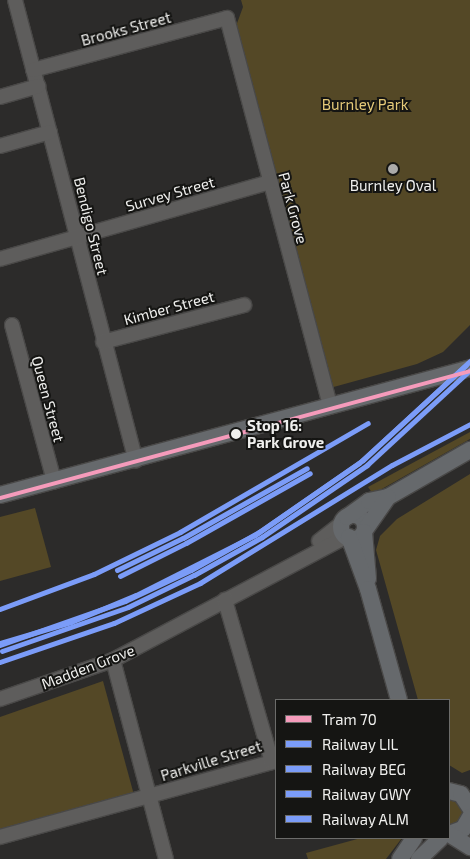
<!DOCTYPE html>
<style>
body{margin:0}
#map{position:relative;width:470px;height:859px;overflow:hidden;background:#2c2b2a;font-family:"Exo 2",sans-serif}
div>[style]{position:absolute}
.green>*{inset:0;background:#544826}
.roads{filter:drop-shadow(1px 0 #494847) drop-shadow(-1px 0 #494847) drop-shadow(0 1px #494847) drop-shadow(0 -1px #494847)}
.minor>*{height:14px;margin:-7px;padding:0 7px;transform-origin:7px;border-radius:7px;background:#5e5d5c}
.major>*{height:16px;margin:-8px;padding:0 8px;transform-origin:8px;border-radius:8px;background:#66696c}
.major>.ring{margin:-8px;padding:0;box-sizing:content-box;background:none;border:16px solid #66696c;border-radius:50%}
.rail-1>*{height:5px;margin:-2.5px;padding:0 2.5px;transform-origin:2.5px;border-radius:2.5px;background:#7b9cf8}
.rail-2>*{height:5px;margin:-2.5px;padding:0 2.5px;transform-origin:2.5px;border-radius:2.5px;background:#7b9cf8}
.rail-3>*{height:5px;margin:-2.5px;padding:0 2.5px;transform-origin:2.5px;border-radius:2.5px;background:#7b9cf8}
.rail-4>*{height:5px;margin:-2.5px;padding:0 2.5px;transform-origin:2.5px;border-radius:2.5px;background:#7b9cf8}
.tram-1>*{height:4px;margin:-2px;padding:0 2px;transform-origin:2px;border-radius:2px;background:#f59bbb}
.dots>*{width:14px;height:14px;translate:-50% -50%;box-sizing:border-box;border:2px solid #151513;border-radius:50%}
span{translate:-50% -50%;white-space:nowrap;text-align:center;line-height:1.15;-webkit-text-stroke:4px #151513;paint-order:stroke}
.street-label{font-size:15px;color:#efefed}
.park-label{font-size:15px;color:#e5ca79}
.poi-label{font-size:15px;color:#efefed}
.stop-label{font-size:15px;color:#efefed;font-weight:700}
.left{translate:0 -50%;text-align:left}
.legend{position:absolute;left:275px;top:699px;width:175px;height:140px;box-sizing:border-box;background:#151513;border:1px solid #6c6c6a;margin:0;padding:6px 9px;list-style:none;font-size:15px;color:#efefed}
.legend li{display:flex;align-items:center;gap:10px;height:25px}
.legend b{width:25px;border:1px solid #6c6c6a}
</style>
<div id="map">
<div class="green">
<div style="clip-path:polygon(241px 0,470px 0,470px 325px,443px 352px,417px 364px,330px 388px,236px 26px,243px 7px)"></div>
<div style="clip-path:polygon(470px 432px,470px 439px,373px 494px,368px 487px)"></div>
<div style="clip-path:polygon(470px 474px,470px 770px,462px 773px,449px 765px,449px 700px,418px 700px,376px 550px,380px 536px,397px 519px)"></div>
<div style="clip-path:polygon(35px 508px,51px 567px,0 581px,0 517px)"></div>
<div style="clip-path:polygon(103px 681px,134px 795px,0 831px,0 717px)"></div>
<div style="clip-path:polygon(449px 799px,456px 800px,464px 810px,464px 816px,456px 824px,449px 824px)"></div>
<div style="clip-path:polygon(361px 838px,402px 838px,386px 859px,308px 859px,306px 853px)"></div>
</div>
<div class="roads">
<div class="minor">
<div style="left:15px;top:0;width:476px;rotate:75.3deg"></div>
<div style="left:33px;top:70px;width:201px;rotate:-15deg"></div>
<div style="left:227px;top:18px;width:401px;rotate:75.1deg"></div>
<div style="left:0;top:97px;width:40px;rotate:-16deg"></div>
<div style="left:0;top:146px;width:52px;rotate:-15.6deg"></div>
<div style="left:0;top:259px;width:281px;rotate:-15.9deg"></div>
<div style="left:12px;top:325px;width:162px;rotate:74.9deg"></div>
<div style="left:103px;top:342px;width:146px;rotate:-14.7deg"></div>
<div style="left:319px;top:541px;width:29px;rotate:-38deg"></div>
<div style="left:113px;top:660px;width:206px;rotate:75.1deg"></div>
<div style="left:0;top:699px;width:120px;rotate:-19deg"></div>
<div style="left:113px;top:660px;width:265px;rotate:-27.9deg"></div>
<div style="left:0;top:837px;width:282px;rotate:-15.4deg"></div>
<div style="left:272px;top:762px;width:169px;rotate:-106.2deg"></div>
</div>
<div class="major">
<div style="left:0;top:495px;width:487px;rotate:-15.1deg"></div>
<div class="ring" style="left:341px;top:515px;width:8px;height:8px"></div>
<div style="left:347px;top:517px;width:27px;rotate:-36deg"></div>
<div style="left:369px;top:501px;width:19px;rotate:-12deg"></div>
<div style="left:388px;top:497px;width:95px;rotate:-29.8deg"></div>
<div style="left:365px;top:530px;width:40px;rotate:-55.1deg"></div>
<div style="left:364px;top:532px;width:47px;rotate:85.1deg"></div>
<div style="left:349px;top:537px;width:55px;rotate:69.9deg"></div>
<div style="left:368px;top:589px;width:115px;rotate:74.4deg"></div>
<div style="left:449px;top:791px;width:12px;rotate:14deg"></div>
<div style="left:461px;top:794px;width:17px;rotate:57deg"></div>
<div style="left:449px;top:834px;width:15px;rotate:-20deg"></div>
<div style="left:463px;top:829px;width:14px;rotate:-60deg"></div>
<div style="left:449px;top:834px;width:25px;rotate:32deg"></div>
<div style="left:400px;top:859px;width:25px;rotate:-56deg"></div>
<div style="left:419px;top:859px;width:30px;rotate:-44deg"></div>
</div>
</div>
<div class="rail-1">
<div style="left:117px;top:570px;width:73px;rotate:-25.9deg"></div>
<div style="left:183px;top:538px;width:142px;rotate:-29.4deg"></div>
<div style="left:0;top:645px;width:133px;rotate:-19.4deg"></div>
<div style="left:125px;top:601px;width:73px;rotate:-25.2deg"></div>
<div style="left:191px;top:570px;width:78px;rotate:-29.2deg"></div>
<div style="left:259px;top:532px;width:126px;rotate:-34.7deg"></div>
<div style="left:363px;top:460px;width:146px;rotate:-42.8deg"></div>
</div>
<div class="rail-2">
<div style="left:120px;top:576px;width:74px;rotate:-26.6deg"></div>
<div style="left:186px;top:543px;width:142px;rotate:-29.4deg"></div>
<div style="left:2px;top:651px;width:133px;rotate:-19.2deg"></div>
<div style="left:128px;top:607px;width:73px;rotate:-25.9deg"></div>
<div style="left:194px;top:575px;width:78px;rotate:-29.2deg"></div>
<div style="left:262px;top:537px;width:127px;rotate:-34.4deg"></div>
<div style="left:367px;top:465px;width:140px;rotate:-42.7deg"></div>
</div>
<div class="rail-3">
<div style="left:0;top:662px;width:120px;rotate:-18.9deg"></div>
<div style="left:114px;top:623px;width:95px;rotate:-24.9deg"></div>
<div style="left:200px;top:583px;width:225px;rotate:-31.6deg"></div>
<div style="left:392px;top:465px;width:88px;rotate:-27.7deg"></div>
</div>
<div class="rail-4">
<div style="left:0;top:609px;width:100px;rotate:-20.4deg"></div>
<div style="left:94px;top:574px;width:96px;rotate:-26deg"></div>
<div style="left:180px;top:532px;width:217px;rotate:-30.1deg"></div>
<div style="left:0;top:643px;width:74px;rotate:-16.5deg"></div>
<div style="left:71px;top:622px;width:70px;rotate:-22.6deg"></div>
<div style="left:136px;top:595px;width:133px;rotate:-26.8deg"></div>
<div style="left:255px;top:535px;width:126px;rotate:-34.7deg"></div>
<div style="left:359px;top:463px;width:145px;rotate:-42.5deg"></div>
</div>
<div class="tram-1">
<div style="left:0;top:498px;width:487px;rotate:-15.1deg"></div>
</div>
<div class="dots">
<div style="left:393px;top:169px;background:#abaaa9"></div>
<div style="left:236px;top:434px;background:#efefed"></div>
</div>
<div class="street-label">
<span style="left:126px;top:29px;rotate:-15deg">Brooks Street</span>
<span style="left:170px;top:194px;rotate:-16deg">Survey Street</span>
<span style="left:293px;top:208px;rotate:75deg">Park Grove</span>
<span style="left:91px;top:226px;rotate:76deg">Bendigo Street</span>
<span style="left:169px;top:308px;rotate:-15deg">Kimber Street</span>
<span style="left:48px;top:399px;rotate:75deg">Queen Street</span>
<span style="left:88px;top:667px;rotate:-21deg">Madden Grove</span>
<span style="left:211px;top:761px;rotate:-17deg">Parkville Street</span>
</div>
<div class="park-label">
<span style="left:365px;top:105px">Burnley Park</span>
</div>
<div class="poi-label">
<span style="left:393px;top:186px">Burnley Oval</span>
</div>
<div class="stop-label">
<span class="left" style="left:247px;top:434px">Stop 16:<br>Park Grove</span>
</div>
<ul class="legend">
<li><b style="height:6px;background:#f59bbb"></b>Tram 70</li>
<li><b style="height:6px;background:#7b9cf8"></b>Railway LIL</li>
<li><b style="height:6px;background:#7b9cf8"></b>Railway BEG</li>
<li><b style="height:6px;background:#7b9cf8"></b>Railway GWY</li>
<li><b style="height:6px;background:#7b9cf8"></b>Railway ALM</li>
</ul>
</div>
